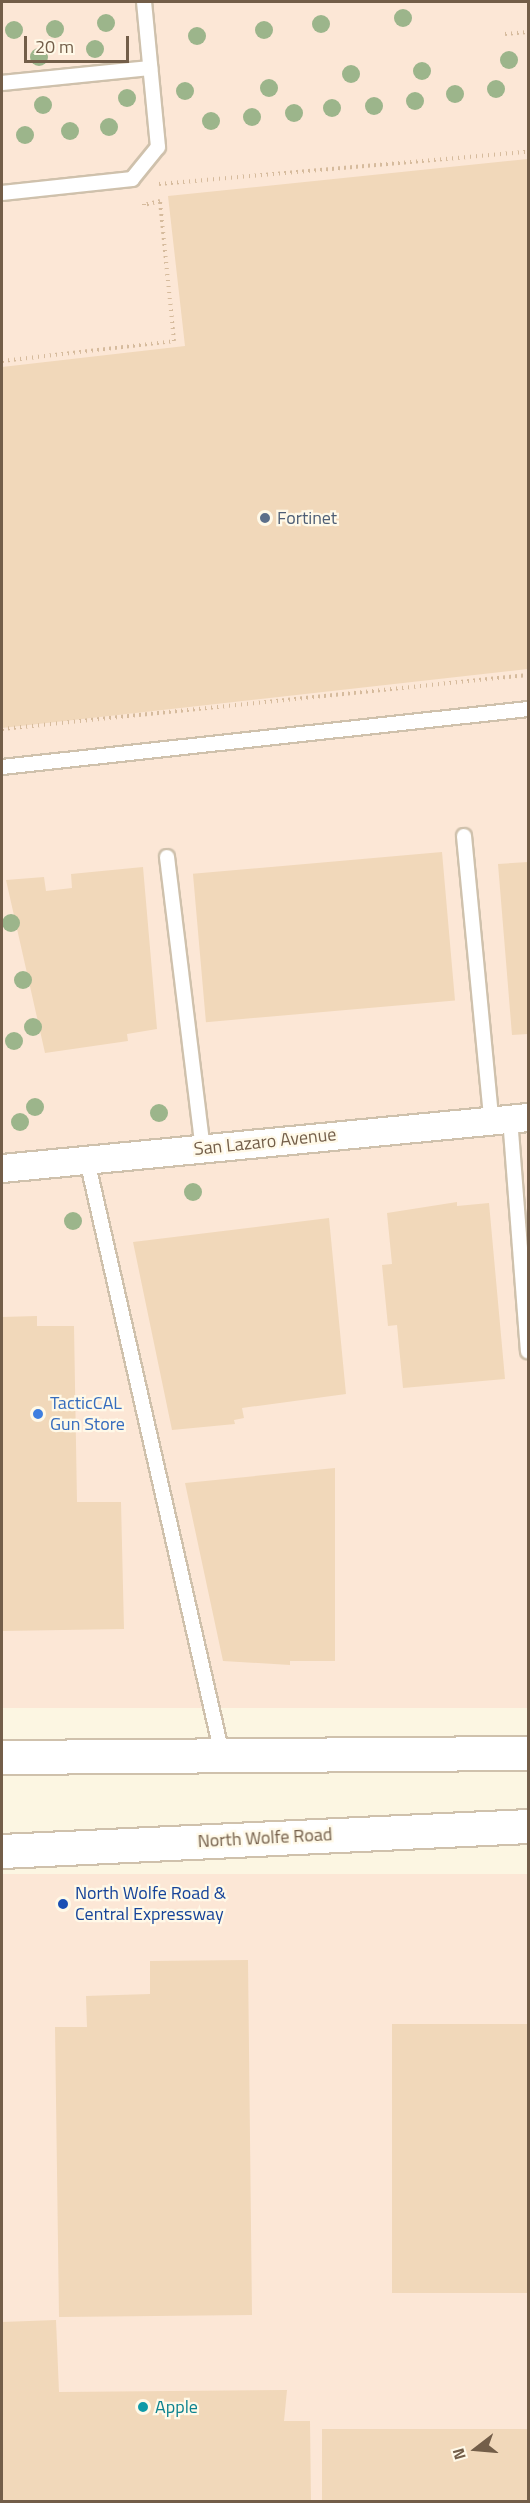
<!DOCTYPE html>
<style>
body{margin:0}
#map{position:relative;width:530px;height:2503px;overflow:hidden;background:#fcf6e2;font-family:"Titillium Web",sans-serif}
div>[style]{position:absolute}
.commercial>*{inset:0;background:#fce7d6;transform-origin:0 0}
.building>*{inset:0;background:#f1d8ba;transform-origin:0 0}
.path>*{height:4px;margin-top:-2px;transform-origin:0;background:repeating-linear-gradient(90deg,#d6bb9d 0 1.5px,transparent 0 6px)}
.roads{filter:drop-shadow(2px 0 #cfc1ac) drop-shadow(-2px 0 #cfc1ac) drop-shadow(0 2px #cfc1ac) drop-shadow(0 -2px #cfc1ac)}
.service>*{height:14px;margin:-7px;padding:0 7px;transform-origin:7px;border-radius:7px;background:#fff}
.minor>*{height:27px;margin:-13.5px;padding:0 13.5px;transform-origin:13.5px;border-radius:13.5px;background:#fff}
.secondary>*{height:33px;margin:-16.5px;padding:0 16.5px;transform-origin:16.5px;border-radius:16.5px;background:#fff}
.trees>*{width:18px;height:18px;margin:-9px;border-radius:50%;background:#9cb58b}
.dots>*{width:16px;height:16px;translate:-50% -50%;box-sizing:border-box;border:3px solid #fff9e8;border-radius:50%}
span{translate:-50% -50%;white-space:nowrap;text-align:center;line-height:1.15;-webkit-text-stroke:4.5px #fff9e8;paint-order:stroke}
.service-label{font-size:18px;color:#4e5e75}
.left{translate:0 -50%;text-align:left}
.street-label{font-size:18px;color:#735e49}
.shop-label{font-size:18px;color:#366cbe}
.transit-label{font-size:18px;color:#164399}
.culture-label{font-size:18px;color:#0d838f}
.frame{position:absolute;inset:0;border:3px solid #735e49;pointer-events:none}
.north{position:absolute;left:446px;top:2419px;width:60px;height:60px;-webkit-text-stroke:4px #fff9e8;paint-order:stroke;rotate:254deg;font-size:16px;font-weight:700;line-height:24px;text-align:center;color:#735e49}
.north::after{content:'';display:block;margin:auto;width:21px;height:27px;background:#735e49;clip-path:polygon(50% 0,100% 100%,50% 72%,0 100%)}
.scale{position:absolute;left:24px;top:36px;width:105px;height:27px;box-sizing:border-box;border:3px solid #735e49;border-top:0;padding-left:8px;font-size:18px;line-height:21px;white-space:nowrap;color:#735e49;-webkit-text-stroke:4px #fff9e8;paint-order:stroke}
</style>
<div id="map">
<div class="commercial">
<div style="left:2px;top:2px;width:526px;height:1706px"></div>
<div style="left:528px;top:1874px;width:627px;height:526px;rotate:90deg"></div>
</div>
<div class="building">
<div style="clip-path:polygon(528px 159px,528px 669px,2px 728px,2px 367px,185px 346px,168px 196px)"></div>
<div style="left:442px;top:852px;width:149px;height:250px;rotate:85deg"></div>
<div style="clip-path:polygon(528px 862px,528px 1034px,512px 1035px,498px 864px)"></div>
<div style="clip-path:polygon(143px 867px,157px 1029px,127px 1034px,128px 1041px,45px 1053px,6px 880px,44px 877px,46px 891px,72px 888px,71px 874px)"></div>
<div style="clip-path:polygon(457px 1202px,457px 1206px,489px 1203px,505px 1379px,403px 1388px,397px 1325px,388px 1326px,382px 1265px,392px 1264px,387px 1213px)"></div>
<div style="clip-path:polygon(329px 1218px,346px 1394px,242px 1408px,244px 1418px,234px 1420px,235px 1424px,172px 1430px,133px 1242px)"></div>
<div style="clip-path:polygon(37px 1316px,37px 1326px,74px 1326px,77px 1502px,121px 1502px,124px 1629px,2px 1631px,2px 1317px)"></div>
<div style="clip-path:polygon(335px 1468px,335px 1661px,290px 1661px,290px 1665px,223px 1661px,185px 1483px)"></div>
<div style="clip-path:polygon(248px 1960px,252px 2315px,59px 2317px,55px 2027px,87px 2027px,86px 1996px,150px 1994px,150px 1961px)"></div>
<div style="left:392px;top:2024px;width:136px;height:269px"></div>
<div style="clip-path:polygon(56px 2320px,59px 2392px,287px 2390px,284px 2421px,310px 2421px,311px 2502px,2px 2502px,2px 2322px)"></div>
<div style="left:528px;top:2429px;width:73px;height:206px;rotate:90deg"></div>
</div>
<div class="path">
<div style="left:505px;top:34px;width:23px;rotate:-5deg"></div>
<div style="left:159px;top:184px;width:370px;rotate:-5deg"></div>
<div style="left:2px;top:361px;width:173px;rotate:-6.6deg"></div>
<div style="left:174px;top:341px;width:141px;rotate:-95.7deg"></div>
<div style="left:160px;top:201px;width:16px;rotate:166deg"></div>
<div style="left:144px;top:205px;width:4px;rotate:-90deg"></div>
<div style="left:2px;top:729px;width:529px;rotate:-5.86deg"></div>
</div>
<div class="roads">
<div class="service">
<div style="left:2px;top:83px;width:149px;rotate:-5.8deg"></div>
<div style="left:2px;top:193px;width:131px;rotate:-6.1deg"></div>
<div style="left:132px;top:179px;width:41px;rotate:-50.9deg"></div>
<div style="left:158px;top:147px;width:146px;rotate:-95.5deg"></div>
<div style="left:2px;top:767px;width:529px;rotate:-6.29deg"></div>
<div style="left:464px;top:836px;width:283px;rotate:84.5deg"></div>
<div style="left:167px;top:857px;width:294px;rotate:83deg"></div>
<div style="left:510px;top:1118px;width:234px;rotate:85.6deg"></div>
<div style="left:87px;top:1160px;width:609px;rotate:77.2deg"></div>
</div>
<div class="minor">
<div style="left:2px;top:1168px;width:528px;rotate:-5.54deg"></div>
</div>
<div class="secondary">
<div style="left:2px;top:1757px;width:526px;rotate:-0.44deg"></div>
<div style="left:2px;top:1851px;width:527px;rotate:-2.72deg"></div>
</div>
</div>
<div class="trees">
<div style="left:403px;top:18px"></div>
<div style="left:106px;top:23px"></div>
<div style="left:321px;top:24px"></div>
<div style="left:55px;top:29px"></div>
<div style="left:14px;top:30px"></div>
<div style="left:264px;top:30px"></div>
<div style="left:197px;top:36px"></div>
<div style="left:95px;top:49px"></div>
<div style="left:39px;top:57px"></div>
<div style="left:509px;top:60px"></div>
<div style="left:422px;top:71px"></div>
<div style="left:351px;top:74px"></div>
<div style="left:269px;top:88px"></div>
<div style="left:496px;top:89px"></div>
<div style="left:185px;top:91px"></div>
<div style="left:455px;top:94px"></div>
<div style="left:127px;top:98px"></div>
<div style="left:415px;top:101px"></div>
<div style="left:43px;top:105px"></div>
<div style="left:374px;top:106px"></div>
<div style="left:332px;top:108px"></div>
<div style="left:294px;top:113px"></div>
<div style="left:252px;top:117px"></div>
<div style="left:211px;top:121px"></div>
<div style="left:109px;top:127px"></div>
<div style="left:70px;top:131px"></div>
<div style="left:25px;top:135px"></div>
<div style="left:11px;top:923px"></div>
<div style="left:23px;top:980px"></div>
<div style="left:33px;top:1027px"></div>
<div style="left:14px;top:1041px"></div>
<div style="left:35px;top:1107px"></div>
<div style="left:159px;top:1113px"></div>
<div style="left:20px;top:1122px"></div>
<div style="left:193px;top:1192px"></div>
<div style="left:73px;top:1221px"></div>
</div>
<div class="dots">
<div style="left:265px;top:518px;background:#5c6f8a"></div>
<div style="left:38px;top:1414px;background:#3f7fe0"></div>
<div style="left:63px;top:1904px;background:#1a4fb4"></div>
<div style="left:143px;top:2407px;background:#0f9aa8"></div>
</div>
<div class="service-label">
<span class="left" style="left:277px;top:518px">Fortinet</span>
</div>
<div class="street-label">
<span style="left:265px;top:1142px;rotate:-6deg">San Lazaro Avenue</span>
<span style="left:265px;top:1838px;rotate:-3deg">North Wolfe Road</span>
</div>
<div class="shop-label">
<span class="left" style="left:50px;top:1414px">TacticCAL<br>Gun Store</span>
</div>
<div class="transit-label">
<span class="left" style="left:75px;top:1904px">North Wolfe Road &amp;<br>Central Expressway</span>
</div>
<div class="culture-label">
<span class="left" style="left:155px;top:2407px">Apple</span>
</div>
<div class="frame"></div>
<div class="north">N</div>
<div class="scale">20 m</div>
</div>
